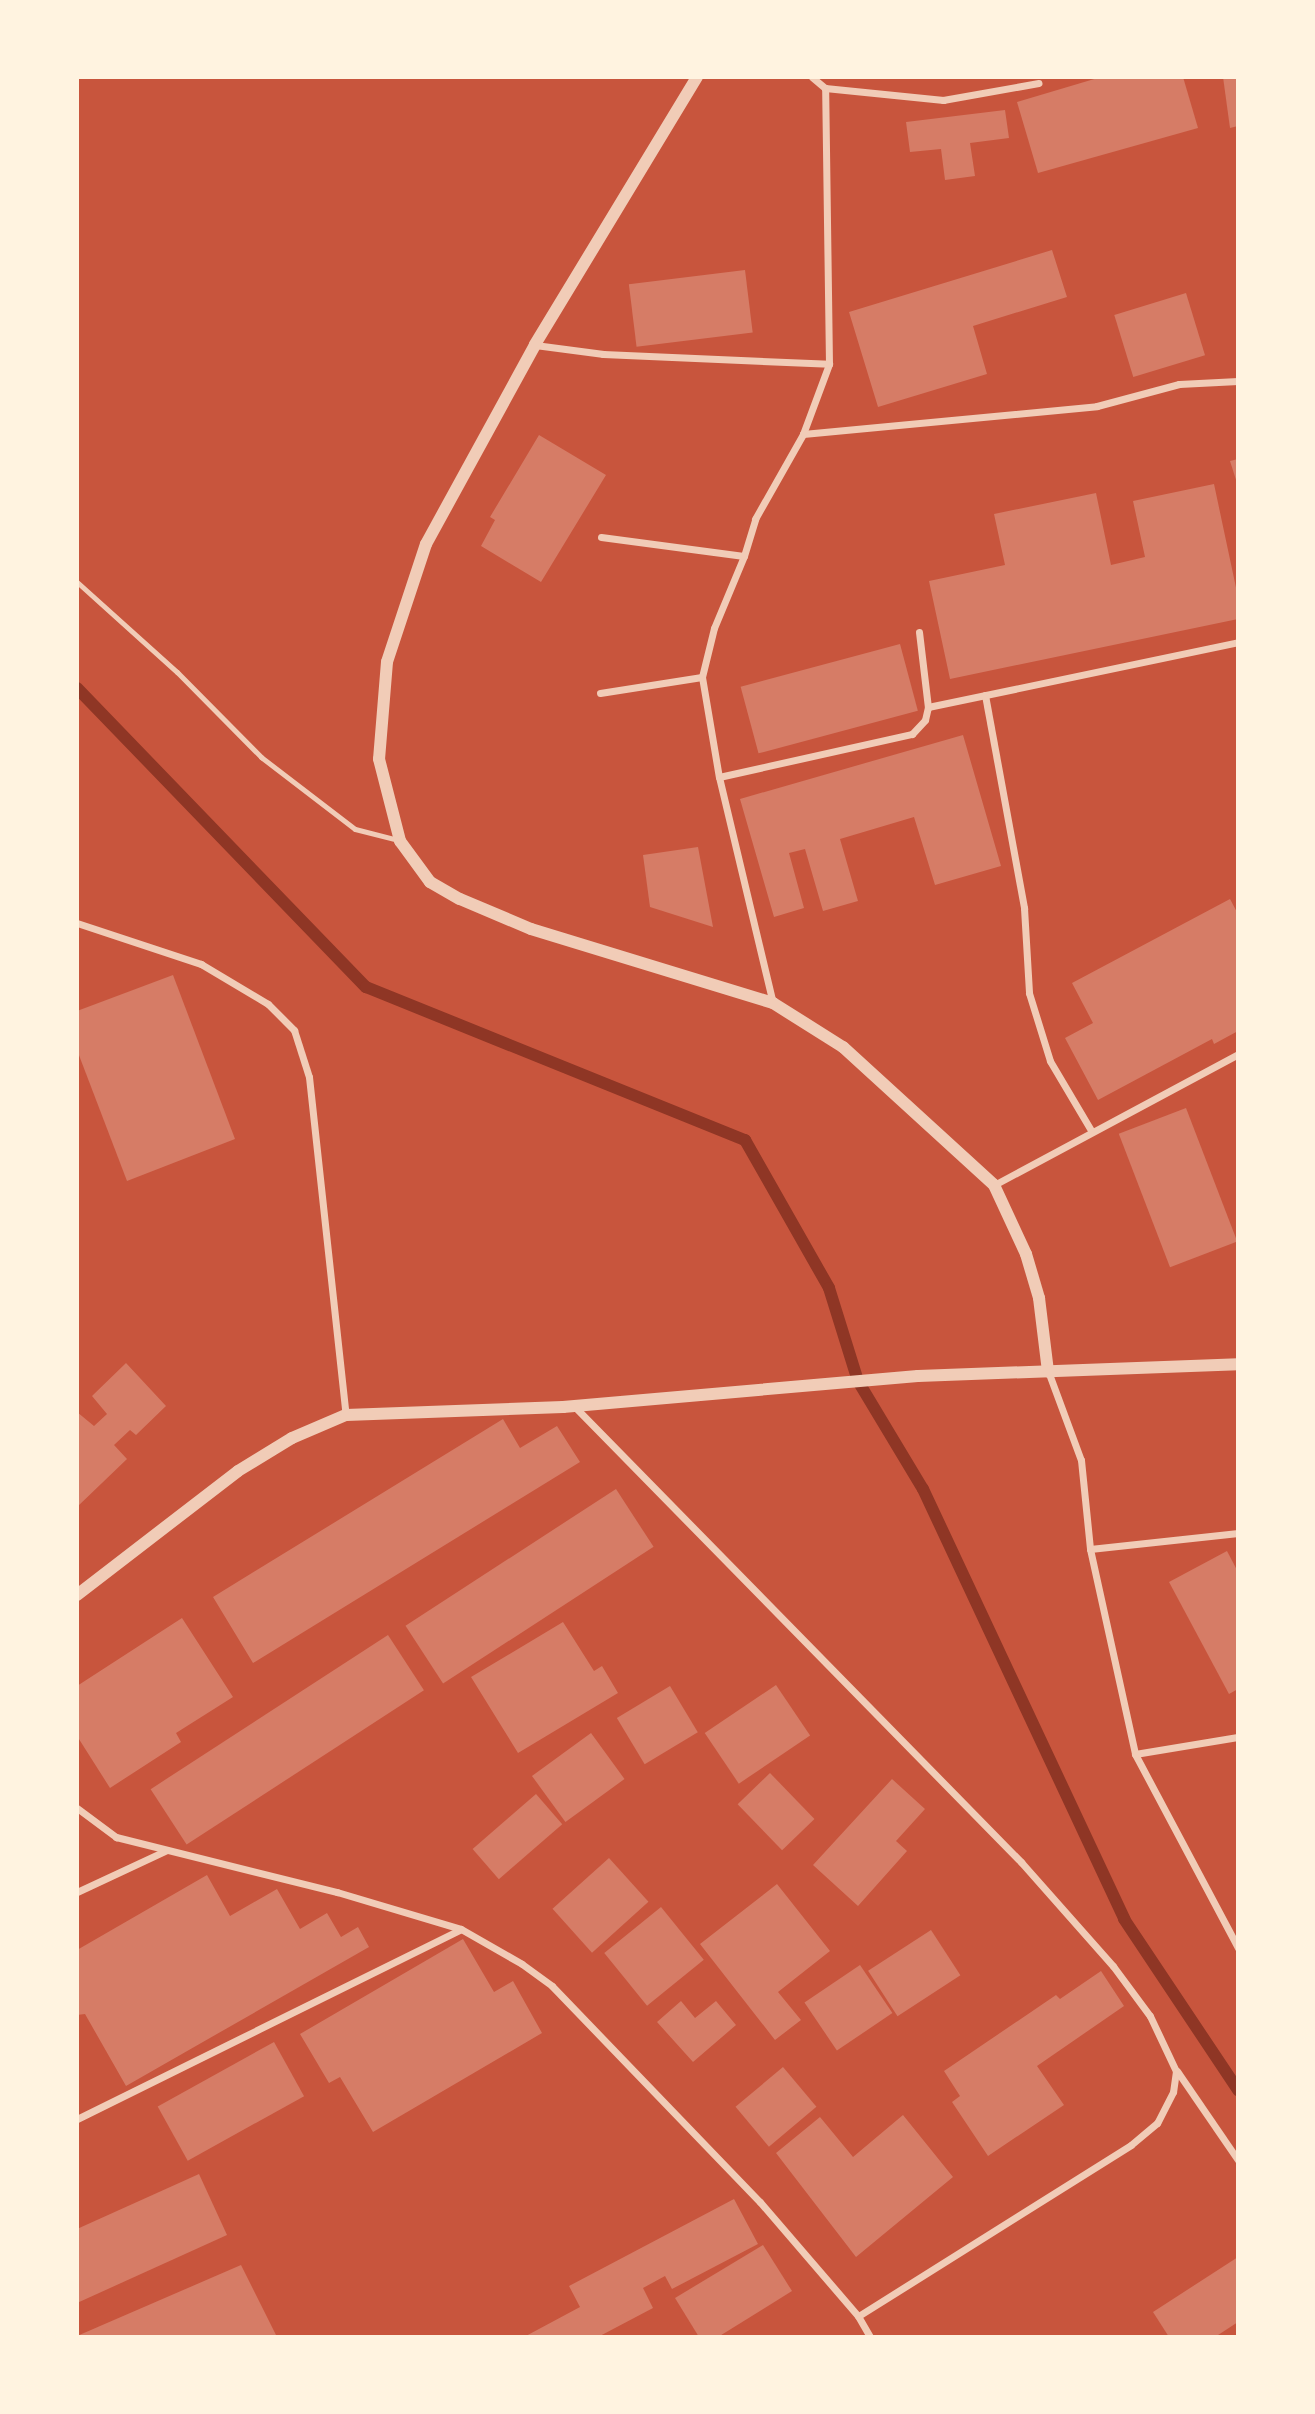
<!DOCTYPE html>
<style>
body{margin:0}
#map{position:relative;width:1315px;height:2414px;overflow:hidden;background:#c8553d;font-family:"Times New Roman",serif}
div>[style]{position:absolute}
.stream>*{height:12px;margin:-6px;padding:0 6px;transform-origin:6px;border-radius:6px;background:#8f3625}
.building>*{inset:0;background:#d67c66;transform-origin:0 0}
.service>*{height:5px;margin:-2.5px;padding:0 2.5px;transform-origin:2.5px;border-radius:2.5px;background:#f1ccb7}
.minor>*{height:7px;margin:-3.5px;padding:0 3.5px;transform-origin:3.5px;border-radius:3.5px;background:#f1ccb7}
.tertiary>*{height:12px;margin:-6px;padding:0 6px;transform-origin:6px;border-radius:6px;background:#f1ccb7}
span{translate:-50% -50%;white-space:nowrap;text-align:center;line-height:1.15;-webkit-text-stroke:6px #fff3e0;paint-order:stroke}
.frame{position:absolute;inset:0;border:79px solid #fff3e0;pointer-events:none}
</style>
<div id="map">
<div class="stream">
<div style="left:77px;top:688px;width:416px;rotate:46deg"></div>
<div style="left:366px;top:987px;width:409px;rotate:22deg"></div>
<div style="left:745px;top:1140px;width:170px;rotate:60.4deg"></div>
<div style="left:829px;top:1288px;width:97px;rotate:72.7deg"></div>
<div style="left:858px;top:1381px;width:126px;rotate:59deg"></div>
<div style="left:923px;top:1489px;width:475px;rotate:64.9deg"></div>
<div style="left:1124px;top:1919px;width:206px;rotate:56.3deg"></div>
</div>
<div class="building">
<div style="clip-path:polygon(1101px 77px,1183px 77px,1198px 128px,1038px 173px,1017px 102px)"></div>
<div style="clip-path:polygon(1223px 77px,1238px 77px,1238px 126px,1230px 128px)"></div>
<div style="clip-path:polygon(1005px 110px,1009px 138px,970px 143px,975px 176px,945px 180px,941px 149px,910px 152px,906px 122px)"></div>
<div style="clip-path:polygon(1052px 250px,1067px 297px,973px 326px,987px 374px,878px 407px,849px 312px)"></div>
<div style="left:745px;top:270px;width:63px;height:117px;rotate:83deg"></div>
<div style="left:1186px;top:293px;width:65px;height:75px;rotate:73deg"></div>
<div style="clip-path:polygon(539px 435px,606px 475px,541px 582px,481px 546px,495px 520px,490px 517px)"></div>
<div style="clip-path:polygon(1238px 459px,1238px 483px,1237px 483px,1230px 461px)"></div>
<div style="clip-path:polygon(1214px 484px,1238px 597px,1238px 619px,950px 679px,929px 581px,1005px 565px,994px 514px,1096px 493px,1111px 565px,1145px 557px,1133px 501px)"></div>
<div style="left:900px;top:644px;width:69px;height:165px;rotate:75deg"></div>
<div style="clip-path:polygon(963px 735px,1001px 866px,935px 885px,914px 817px,840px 839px,858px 901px,823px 911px,805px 849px,789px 853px,804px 908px,774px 917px,740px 799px)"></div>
<div style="clip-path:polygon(698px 847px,713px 927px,650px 907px,643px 855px)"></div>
<div style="clip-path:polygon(1230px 899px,1238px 914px,1238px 1031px,1214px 1044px,1212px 1039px,1098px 1100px,1065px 1038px,1093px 1023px,1072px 983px)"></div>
<div style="clip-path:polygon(173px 975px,235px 1139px,127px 1181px,77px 1050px,77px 1011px)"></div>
<div style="left:1186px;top:1108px;width:143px;height:72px;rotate:69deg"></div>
<div style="clip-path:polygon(126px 1363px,166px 1406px,136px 1435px,130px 1430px,114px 1445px,127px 1459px,77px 1507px,77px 1412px,94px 1426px,107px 1414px,92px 1396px)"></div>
<div style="clip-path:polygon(503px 1419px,520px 1448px,557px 1426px,580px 1462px,253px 1663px,213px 1597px)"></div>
<div style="left:616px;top:1489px;width:69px;height:251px;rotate:57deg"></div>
<div style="clip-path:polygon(1227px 1551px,1238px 1572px,1238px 1689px,1229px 1694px,1169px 1582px)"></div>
<div style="clip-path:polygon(182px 1618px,233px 1697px,176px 1733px,181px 1742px,110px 1788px,77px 1736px,77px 1686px)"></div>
<div style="clip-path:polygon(563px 1622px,594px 1671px,602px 1666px,618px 1693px,518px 1753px,471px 1677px)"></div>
<div style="left:388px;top:1635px;width:66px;height:283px;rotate:57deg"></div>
<div style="left:776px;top:1685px;width:61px;height:86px;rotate:56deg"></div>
<div style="left:670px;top:1686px;width:54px;height:62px;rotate:59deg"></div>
<div style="left:591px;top:1733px;width:57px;height:73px;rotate:54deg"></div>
<div style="left:770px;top:1773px;width:64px;height:45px;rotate:46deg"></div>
<div style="clip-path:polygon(892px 1779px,925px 1809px,896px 1841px,907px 1851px,858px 1906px,813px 1865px)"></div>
<div style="left:536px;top:1794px;width:40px;height:84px;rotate:49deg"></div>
<div style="left:609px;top:1858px;width:59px;height:76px;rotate:48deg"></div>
<div style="clip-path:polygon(207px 1875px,230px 1916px,277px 1889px,300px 1929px,327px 1913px,341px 1937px,358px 1927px,369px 1947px,126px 2086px,85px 2014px,77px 2015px,77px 1950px)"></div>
<div style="clip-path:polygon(777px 1884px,830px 1951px,778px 1992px,801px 2020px,775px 2040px,700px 1944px)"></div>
<div style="left:661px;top:1907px;width:68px;height:73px;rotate:51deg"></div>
<div style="left:931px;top:1930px;width:54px;height:75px;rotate:57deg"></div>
<div style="clip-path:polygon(463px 1939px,494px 1992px,513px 1981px,542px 2033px,373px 2132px,340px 2077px,329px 2083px,300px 2034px)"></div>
<div style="left:860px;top:1965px;width:58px;height:67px;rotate:56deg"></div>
<div style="clip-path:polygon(1101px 1971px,1124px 2006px,1037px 2066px,1064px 2105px,988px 2156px,952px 2102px,960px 2096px,944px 2071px,1056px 1995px,1060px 1999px)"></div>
<div style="clip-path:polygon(681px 2001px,695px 2018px,716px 2001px,736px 2025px,693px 2062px,657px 2022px)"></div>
<div style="left:274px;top:2042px;width:62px;height:133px;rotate:61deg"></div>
<div style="left:783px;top:2067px;width:52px;height:62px;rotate:50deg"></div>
<div style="clip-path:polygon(903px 2115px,953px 2177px,856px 2257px,776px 2153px,820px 2117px,853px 2157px)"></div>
<div style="clip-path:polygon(199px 2174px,227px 2235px,77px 2303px,77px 2229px)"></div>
<div style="clip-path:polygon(734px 2199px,758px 2244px,672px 2289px,665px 2276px,643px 2288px,653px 2308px,598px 2337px,524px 2337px,580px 2307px,569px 2286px)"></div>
<div style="clip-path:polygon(763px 2245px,792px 2291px,718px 2337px,699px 2337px,675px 2298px)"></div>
<div style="clip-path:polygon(1238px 2257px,1238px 2322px,1215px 2337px,1169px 2337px,1153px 2312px)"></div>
<div style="clip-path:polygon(241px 2265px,277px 2337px,77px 2337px,77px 2336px)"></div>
</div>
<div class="service">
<div style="left:77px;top:582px;width:135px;rotate:42deg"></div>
<div style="left:177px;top:672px;width:120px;rotate:45.3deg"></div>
<div style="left:261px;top:757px;width:118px;rotate:37.5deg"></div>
<div style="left:355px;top:829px;width:44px;rotate:14.3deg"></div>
</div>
<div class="minor">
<div style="left:825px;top:88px;width:119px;rotate:5.8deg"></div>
<div style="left:943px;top:100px;width:97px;rotate:-10.1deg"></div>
<div style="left:535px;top:345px;width:69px;rotate:7.5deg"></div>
<div style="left:603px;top:354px;width:226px;rotate:2.5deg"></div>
<div style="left:803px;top:434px;width:295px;rotate:-5.4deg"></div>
<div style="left:1097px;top:406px;width:85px;rotate:-15deg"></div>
<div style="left:1179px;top:384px;width:59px;rotate:-2.9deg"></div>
<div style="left:601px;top:537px;width:144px;rotate:7.6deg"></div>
<div style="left:744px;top:556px;width:78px;rotate:112.6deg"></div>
<div style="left:714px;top:628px;width:50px;rotate:103.8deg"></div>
<div style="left:744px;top:556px;width:39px;rotate:-73deg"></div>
<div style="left:755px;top:519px;width:98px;rotate:-60.5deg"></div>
<div style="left:803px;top:434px;width:75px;rotate:-69.6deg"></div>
<div style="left:829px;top:364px;width:276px;rotate:-90.8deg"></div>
<div style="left:825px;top:88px;width:17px;rotate:-140deg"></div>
<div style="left:919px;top:632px;width:76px;rotate:83.2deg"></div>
<div style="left:600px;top:693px;width:103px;rotate:-8.9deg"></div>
<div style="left:702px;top:677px;width:101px;rotate:80.4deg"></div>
<div style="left:719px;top:777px;width:232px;rotate:76.6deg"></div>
<div style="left:985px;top:695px;width:217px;rotate:79.6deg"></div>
<div style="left:1024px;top:908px;width:85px;rotate:86.6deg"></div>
<div style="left:1029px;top:993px;width:71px;rotate:72.8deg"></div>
<div style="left:1050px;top:1061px;width:82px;rotate:59.4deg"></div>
<div style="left:719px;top:777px;width:198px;rotate:-12.6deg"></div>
<div style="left:912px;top:734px;width:19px;rotate:-47deg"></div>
<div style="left:925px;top:720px;width:13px;rotate:-77deg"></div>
<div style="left:928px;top:707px;width:317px;rotate:-11.8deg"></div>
<div style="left:77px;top:923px;width:131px;rotate:18.3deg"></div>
<div style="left:201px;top:964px;width:78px;rotate:30.8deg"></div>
<div style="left:268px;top:1004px;width:37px;rotate:45deg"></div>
<div style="left:294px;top:1030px;width:49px;rotate:72.3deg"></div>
<div style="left:309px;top:1077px;width:340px;rotate:83.8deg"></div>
<div style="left:994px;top:1185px;width:277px;rotate:-28.2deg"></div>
<div style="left:1048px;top:1371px;width:95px;rotate:69.7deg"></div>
<div style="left:1081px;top:1460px;width:89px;rotate:84.2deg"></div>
<div style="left:1090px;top:1549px;width:210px;rotate:77.6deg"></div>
<div style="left:1135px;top:1754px;width:220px;rotate:62deg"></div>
<div style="left:574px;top:1406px;width:639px;rotate:45.57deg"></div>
<div style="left:1021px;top:1862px;width:139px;rotate:48.5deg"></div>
<div style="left:1113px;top:1966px;width:62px;rotate:53.5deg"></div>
<div style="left:1150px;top:2016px;width:61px;rotate:64.7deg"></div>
<div style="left:1176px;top:2071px;width:21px;rotate:98deg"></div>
<div style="left:1173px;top:2092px;width:35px;rotate:117deg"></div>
<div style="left:1157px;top:2123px;width:34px;rotate:140deg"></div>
<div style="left:1131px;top:2145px;width:322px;rotate:147.9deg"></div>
<div style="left:1090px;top:1549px;width:149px;rotate:-6.2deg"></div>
<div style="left:1135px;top:1754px;width:104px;rotate:-9.4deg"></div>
<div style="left:77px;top:1808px;width:49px;rotate:36.6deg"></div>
<div style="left:116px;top:1837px;width:228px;rotate:14deg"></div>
<div style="left:337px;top:1892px;width:129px;rotate:16.6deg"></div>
<div style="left:461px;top:1929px;width:70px;rotate:29.8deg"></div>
<div style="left:522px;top:1964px;width:37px;rotate:36deg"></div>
<div style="left:552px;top:1986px;width:300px;rotate:46.1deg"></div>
<div style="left:760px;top:2202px;width:150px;rotate:49.3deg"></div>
<div style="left:858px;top:2316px;width:24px;rotate:60deg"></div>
<div style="left:77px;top:1892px;width:99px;rotate:-25deg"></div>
<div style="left:1177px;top:2071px;width:108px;rotate:55.6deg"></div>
<div style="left:77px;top:2119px;width:428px;rotate:-26.3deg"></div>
</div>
<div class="tertiary">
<div style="left:697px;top:77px;width:313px;rotate:121.2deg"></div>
<div style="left:535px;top:345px;width:227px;rotate:118.7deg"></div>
<div style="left:426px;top:544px;width:124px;rotate:108.3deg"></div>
<div style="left:387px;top:662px;width:97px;rotate:94.7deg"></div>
<div style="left:379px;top:759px;width:85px;rotate:75.6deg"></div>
<div style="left:400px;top:841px;width:51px;rotate:53.8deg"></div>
<div style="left:430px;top:882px;width:34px;rotate:30deg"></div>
<div style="left:460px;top:899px;width:77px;rotate:22.9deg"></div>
<div style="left:531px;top:929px;width:253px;rotate:17deg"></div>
<div style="left:773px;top:1003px;width:83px;rotate:32.2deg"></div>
<div style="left:843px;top:1047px;width:205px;rotate:42.4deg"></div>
<div style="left:994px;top:1185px;width:76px;rotate:65.1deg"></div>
<div style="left:1026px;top:1254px;width:46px;rotate:73.5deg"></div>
<div style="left:1039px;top:1298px;width:74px;rotate:83deg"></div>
<div style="left:77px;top:1595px;width:203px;rotate:-37.6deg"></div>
<div style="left:238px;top:1471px;width:63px;rotate:-31.4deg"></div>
<div style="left:292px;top:1438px;width:59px;rotate:-23.1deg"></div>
<div style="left:346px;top:1415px;width:217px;rotate:-2.1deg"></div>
<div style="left:563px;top:1407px;width:356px;rotate:-5deg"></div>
<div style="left:918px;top:1376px;width:320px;rotate:-2.1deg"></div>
</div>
<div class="frame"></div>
</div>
